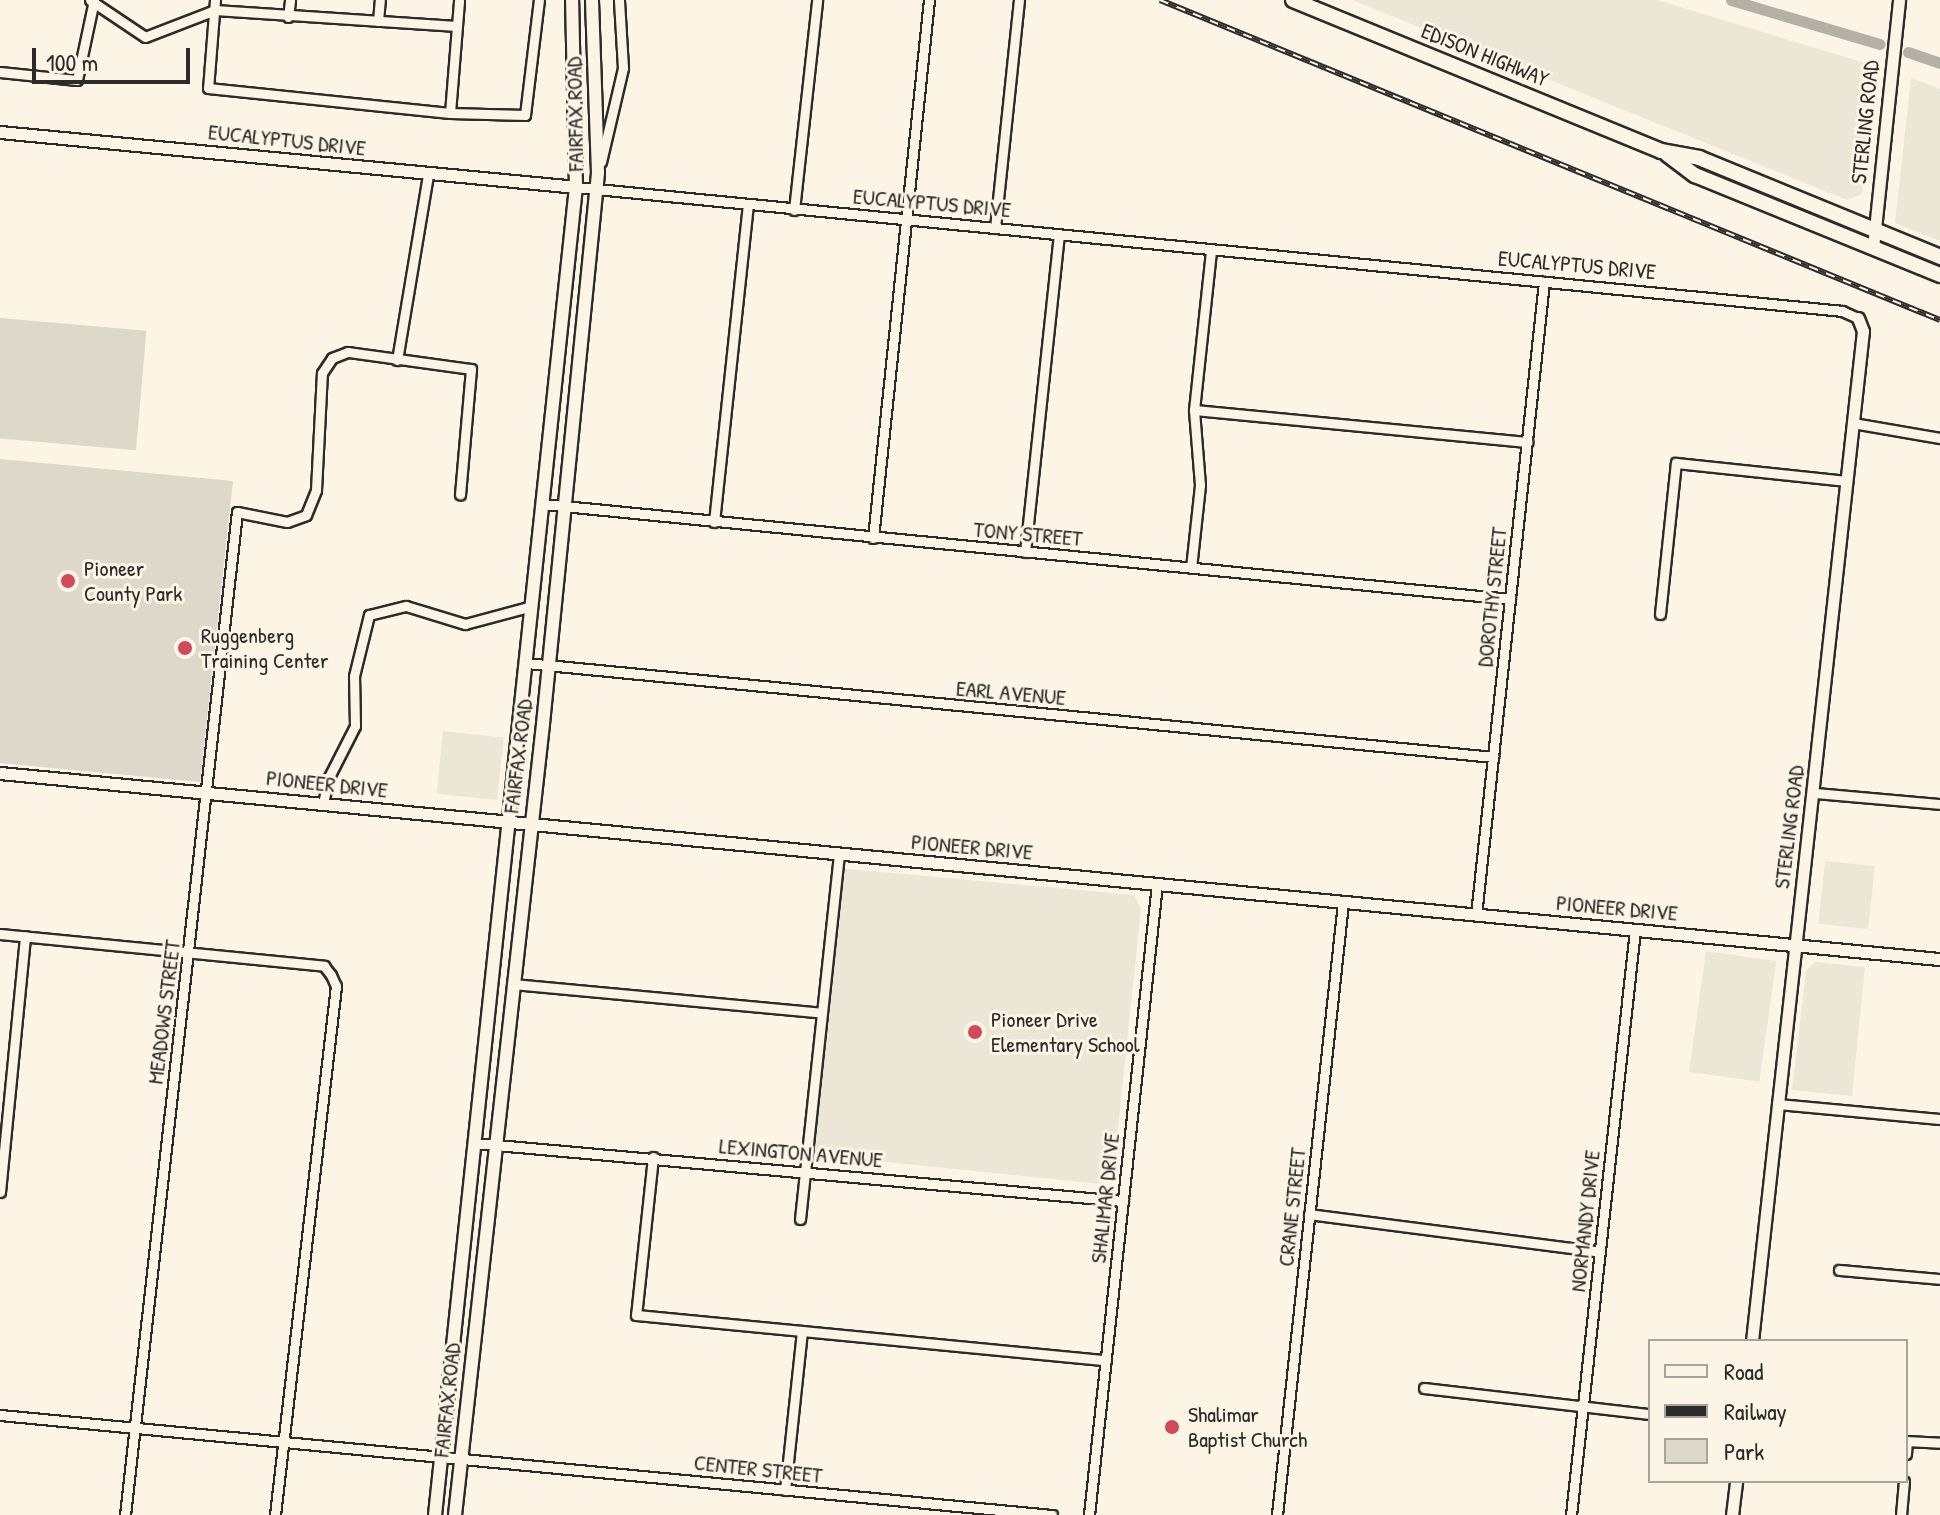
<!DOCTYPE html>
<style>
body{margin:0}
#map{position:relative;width:1940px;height:1515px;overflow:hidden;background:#fcf5e5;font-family:"Patrick Hand",sans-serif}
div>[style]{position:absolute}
.built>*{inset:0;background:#ece6d7;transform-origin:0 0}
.green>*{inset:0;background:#ded8ca;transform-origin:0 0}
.canal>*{height:11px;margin:-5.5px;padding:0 5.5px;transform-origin:5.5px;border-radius:5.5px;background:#b4b0a5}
.roads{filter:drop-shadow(2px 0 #2b2b2b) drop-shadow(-2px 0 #2b2b2b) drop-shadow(0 2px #2b2b2b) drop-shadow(0 -2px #2b2b2b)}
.minor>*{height:9px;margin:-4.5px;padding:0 4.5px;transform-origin:4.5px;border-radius:4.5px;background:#fcf5e5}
.tertiary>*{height:11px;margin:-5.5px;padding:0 5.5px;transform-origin:5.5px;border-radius:5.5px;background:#fcf5e5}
.secondary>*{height:12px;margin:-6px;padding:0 6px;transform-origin:6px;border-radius:6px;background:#fcf5e5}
.primary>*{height:14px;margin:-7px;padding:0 7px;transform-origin:7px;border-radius:7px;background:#fcf5e5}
.rail>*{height:6px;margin-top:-3px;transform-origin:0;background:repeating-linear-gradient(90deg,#fcf5e5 0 9px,#2b2b2b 0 18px);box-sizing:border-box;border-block:2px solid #2b2b2b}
.dots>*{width:22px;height:22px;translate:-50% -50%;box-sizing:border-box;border:4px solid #fcf5e5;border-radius:50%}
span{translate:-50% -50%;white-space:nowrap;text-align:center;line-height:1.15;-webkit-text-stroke:6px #fcf5e5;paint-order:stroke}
.street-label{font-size:22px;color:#2b2b2b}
.poi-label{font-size:22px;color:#2b2b2b}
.left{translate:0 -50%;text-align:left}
.legend{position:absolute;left:1648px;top:1339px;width:260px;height:144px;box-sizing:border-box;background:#fcf5e5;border:2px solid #a8a49b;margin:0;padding:10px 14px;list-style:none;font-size:24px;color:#2b2b2b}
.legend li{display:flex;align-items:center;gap:16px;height:40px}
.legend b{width:40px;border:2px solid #a8a49b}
.scale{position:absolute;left:32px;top:48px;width:158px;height:36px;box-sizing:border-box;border:4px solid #2b2b2b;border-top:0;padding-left:10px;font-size:24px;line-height:28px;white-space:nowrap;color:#2b2b2b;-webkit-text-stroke:6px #fcf5e5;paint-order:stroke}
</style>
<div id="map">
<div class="built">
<div style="clip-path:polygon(1352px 0,1657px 0,1875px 66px,1862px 194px,1847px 200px)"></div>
<div style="clip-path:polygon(1911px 78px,1940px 89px,1940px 241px,1895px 223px)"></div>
<div style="left:443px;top:731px;width:61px;height:63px;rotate:6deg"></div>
<div style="left:1825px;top:861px;width:50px;height:63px;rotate:6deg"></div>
<div style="clip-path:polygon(838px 868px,1134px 895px,1141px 909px,1113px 1175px,1101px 1184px,809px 1154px)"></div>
<div style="left:1706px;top:951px;width:71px;height:122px;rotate:8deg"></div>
<div style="clip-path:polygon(1815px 962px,1865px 967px,1852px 1096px,1792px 1090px,1806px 971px)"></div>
</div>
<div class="green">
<div style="left:0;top:318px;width:147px;height:120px;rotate:5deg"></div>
<div style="clip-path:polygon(0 459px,233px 481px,200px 782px,0 763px)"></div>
</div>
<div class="canal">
<div style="left:1731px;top:0;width:155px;rotate:16.5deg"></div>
<div style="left:1908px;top:52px;width:34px;rotate:19deg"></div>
</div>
<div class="roads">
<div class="minor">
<div style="left:90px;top:0;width:66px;rotate:33.9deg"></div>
<div style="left:145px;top:37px;width:75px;rotate:-21.1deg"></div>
<div style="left:215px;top:10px;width:242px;rotate:3.8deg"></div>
<div style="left:215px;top:0;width:88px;rotate:94.5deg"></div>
<div style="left:208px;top:88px;width:243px;rotate:5.9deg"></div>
<div style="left:450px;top:113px;width:75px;rotate:1.5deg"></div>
<div style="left:525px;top:115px;width:116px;rotate:-83.1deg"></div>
<div style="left:288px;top:17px;width:17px;rotate:-83deg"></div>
<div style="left:378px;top:21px;width:21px;rotate:-85deg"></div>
<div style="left:0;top:72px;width:77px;rotate:5.9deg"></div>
<div style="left:77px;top:80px;width:82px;rotate:-78deg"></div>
<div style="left:450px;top:113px;width:113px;rotate:-85.4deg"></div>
<div style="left:601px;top:162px;width:97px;rotate:-76.8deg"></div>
<div style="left:623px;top:68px;width:68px;rotate:-93.4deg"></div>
<div style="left:576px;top:187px;width:1272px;rotate:5.59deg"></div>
<div style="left:1842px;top:311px;width:17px;rotate:24deg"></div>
<div style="left:794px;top:210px;width:211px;rotate:-83.7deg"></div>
<div style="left:995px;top:228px;width:229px;rotate:-84deg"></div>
<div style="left:397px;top:360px;width:188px;rotate:-80.5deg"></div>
<div style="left:1194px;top:410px;width:335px;rotate:5.5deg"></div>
<div style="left:1853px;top:423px;width:88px;rotate:9.8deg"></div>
<div style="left:543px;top:504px;width:972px;rotate:5.61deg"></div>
<div style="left:714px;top:522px;width:318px;rotate:-83.9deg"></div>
<div style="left:873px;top:538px;width:541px;rotate:-84.06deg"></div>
<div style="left:1025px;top:552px;width:318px;rotate:-83.9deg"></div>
<div style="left:1191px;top:568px;width:83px;rotate:-83.8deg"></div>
<div style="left:1200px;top:485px;width:75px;rotate:-94.6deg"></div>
<div style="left:1194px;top:410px;width:161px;rotate:-83.9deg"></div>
<div style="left:1660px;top:614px;width:152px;rotate:-84deg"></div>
<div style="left:1676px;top:463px;width:172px;rotate:6deg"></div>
<div style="left:526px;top:663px;width:972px;rotate:5.55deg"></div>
<div style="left:1814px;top:793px;width:126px;rotate:5deg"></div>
<div style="left:323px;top:803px;width:27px;rotate:-77deg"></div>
<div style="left:329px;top:777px;width:57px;rotate:-63deg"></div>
<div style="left:355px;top:726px;width:50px;rotate:-91.1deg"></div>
<div style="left:354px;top:676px;width:63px;rotate:-76.2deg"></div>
<div style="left:369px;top:615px;width:38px;rotate:-14deg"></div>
<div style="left:406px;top:606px;width:62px;rotate:17deg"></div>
<div style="left:465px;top:624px;width:69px;rotate:-15deg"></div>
<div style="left:1476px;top:915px;width:637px;rotate:-83.87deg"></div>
<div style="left:0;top:934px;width:326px;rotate:5.6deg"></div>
<div style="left:324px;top:966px;width:11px;rotate:52deg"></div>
<div style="left:331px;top:975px;width:12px;rotate:66deg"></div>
<div style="left:336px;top:986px;width:533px;rotate:96.58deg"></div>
<div style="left:512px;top:984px;width:311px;rotate:5.3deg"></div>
<div style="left:1777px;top:1104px;width:164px;rotate:5.3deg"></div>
<div style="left:474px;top:1143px;width:652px;rotate:5.11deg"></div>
<div style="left:653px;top:1157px;width:159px;rotate:96.1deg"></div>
<div style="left:636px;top:1315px;width:472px;rotate:5.5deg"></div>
<div style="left:0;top:1192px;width:257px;rotate:-84.4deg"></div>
<div style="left:1309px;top:1214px;width:293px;rotate:7.4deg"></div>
<div style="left:800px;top:1219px;width:367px;rotate:-83.9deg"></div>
<div style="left:1839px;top:1270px;width:101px;rotate:5.1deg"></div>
<div style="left:1424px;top:1388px;width:227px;rotate:6.6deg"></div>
<div style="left:0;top:1415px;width:1057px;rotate:5.43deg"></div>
<div style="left:1906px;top:1441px;width:34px;rotate:3deg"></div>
<div style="left:1906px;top:1454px;width:13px;rotate:-86deg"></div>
<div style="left:785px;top:1490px;width:160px;rotate:-83.9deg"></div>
<div style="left:125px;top:1515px;width:1009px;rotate:-83.63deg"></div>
<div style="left:237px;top:512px;width:51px;rotate:11.3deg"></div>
<div style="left:287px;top:522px;width:20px;rotate:-20deg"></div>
<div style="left:306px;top:515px;width:27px;rotate:-68deg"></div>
<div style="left:316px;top:490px;width:117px;rotate:-87.1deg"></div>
<div style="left:322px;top:373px;width:18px;rotate:-56deg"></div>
<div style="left:332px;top:358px;width:17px;rotate:-21deg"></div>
<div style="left:348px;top:352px;width:124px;rotate:7.9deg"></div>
<div style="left:471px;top:369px;width:126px;rotate:95deg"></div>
<div style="left:1089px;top:1515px;width:635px;rotate:-83.85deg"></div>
<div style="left:1277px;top:1515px;width:617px;rotate:-83.85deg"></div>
<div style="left:1571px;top:1515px;width:588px;rotate:-83.76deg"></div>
<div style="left:1901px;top:1515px;width:34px;rotate:-85deg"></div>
</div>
<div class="tertiary">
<div style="left:0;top:132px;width:579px;rotate:5.45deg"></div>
<div style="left:1873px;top:248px;width:249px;rotate:-84deg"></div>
<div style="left:0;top:773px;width:1949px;rotate:5.48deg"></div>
<div style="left:1752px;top:1341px;width:1016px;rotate:-83.73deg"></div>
<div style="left:1863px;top:331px;width:14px;rotate:-111deg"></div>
<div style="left:1732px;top:1515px;width:34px;rotate:-83deg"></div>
</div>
<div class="secondary">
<div style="left:435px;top:1515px;width:1335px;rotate:-83.94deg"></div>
<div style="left:576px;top:187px;width:187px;rotate:-91.2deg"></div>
<div style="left:455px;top:1515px;width:796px;rotate:-83.65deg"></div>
<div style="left:543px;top:724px;width:554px;rotate:-84.3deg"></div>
<div style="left:598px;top:173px;width:173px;rotate:-92deg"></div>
</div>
<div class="primary">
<div style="left:1293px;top:0;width:398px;rotate:22.3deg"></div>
<div style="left:1661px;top:151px;width:39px;rotate:10deg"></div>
<div style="left:1699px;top:158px;width:261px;rotate:22.3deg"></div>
<div style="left:1668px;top:155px;width:34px;rotate:37deg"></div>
<div style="left:1695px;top:175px;width:265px;rotate:22.2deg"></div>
</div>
</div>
<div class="rail">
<div style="left:1160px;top:0;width:843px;rotate:22.31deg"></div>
</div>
<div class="dots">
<div style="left:68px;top:581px;background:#d1495b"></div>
<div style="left:185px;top:648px;background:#d1495b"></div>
<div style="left:975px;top:1032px;background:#d1495b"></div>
<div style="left:1172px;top:1427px;background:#d1495b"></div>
</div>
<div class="street-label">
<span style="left:1485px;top:55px;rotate:22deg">EDISON HIGHWAY</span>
<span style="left:575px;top:114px;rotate:-91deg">FAIRFAX ROAD</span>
<span style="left:1865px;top:122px;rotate:-84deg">STERLING ROAD</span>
<span style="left:287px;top:140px;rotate:6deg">EUCALYPTUS DRIVE</span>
<span style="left:932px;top:203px;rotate:5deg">EUCALYPTUS DRIVE</span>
<span style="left:1577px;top:265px;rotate:5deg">EUCALYPTUS DRIVE</span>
<span style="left:1028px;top:534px;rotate:5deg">TONY STREET</span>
<span style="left:1492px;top:597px;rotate:-84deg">DOROTHY STREET</span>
<span style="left:1011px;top:693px;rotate:5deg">EARL AVENUE</span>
<span style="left:518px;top:756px;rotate:-83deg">FAIRFAX ROAD</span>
<span style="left:327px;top:784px;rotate:6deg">PIONEER DRIVE</span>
<span style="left:1789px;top:827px;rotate:-83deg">STERLING ROAD</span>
<span style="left:972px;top:847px;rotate:5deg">PIONEER DRIVE</span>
<span style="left:1617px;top:908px;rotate:5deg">PIONEER DRIVE</span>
<span style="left:164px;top:1012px;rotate:-83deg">MEADOWS STREET</span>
<span style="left:801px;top:1153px;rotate:5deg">LEXINGTON AVENUE</span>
<span style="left:1105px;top:1198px;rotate:-84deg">SHALIMAR DRIVE</span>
<span style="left:1292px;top:1207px;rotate:-84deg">CRANE STREET</span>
<span style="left:1585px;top:1221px;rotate:-84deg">NORMANDY DRIVE</span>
<span style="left:447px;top:1400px;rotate:-84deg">FAIRFAX ROAD</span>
<span style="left:758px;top:1469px;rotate:6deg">CENTER STREET</span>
</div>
<div class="poi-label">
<span class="left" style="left:84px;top:581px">Pioneer<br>County Park</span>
<span class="left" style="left:201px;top:648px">Ruggenberg<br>Training Center</span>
<span class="left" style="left:991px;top:1032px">Pioneer Drive<br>Elementary School</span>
<span class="left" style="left:1188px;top:1427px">Shalimar<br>Baptist Church</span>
</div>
<ul class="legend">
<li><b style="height:10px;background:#fcf5e5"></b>Road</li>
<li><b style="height:10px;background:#2b2b2b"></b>Railway</li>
<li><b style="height:22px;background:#ded8ca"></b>Park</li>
</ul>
<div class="scale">100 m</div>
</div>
